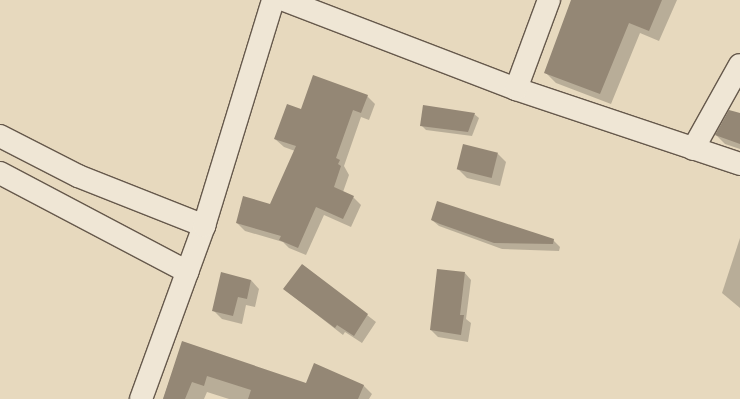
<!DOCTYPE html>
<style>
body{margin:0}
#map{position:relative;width:740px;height:399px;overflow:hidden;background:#e7d9be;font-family:"IM FELL Great Primer",serif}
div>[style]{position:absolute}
.shadow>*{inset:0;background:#0003}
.building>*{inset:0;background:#948775;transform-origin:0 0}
.roads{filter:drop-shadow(1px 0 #66594c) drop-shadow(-1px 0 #66594c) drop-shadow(0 1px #66594c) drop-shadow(0 -1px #66594c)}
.minor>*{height:22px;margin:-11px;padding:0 11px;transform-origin:11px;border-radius:11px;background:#efe6d5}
span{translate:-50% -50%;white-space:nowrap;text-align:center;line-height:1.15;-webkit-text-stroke:3px #efe6d5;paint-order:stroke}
</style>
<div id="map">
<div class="shadow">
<div style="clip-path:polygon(573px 0,677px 0,659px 41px,640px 33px,611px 104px,556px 83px,545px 72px)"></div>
<div style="clip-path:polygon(367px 96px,375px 104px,369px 120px,361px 117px,344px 166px,349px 175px,343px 192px,353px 197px,361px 205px,351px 227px,324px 215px,306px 255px,289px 248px,283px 242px,245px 231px,237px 223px,271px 205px,295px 151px,284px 147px,275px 139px,302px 110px)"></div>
<div style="clip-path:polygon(474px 114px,479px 118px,472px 136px,426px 130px,421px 125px)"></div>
<div style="clip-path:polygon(740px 114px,740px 149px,725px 144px,716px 135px)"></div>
<div style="clip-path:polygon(498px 154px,506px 162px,500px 186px,467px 178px,458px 169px)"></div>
<div style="clip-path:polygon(432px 220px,553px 240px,560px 247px,559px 251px,502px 249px,439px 226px)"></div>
<div style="clip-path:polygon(740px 238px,740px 308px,722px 293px)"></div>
<div style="clip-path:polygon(303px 265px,376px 322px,362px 343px,345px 332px,343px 335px,284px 289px)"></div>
<div style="clip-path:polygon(465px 273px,471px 280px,466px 319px,471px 323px,468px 342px,438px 337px,431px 330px)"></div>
<div style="clip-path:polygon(251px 280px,259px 289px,255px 307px,246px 305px,242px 324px,222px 319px,213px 310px)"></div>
<div style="clip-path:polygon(183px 342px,307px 385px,363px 385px,372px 394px,369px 399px,229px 399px,207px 392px,204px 399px,163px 399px)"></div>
</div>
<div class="building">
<div style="clip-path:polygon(571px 0,662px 0,649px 31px,629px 23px,600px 94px,544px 73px)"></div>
<div style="clip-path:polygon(313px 75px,368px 95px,361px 113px,353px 110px,336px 158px,340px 160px,338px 164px,341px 166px,334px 187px,354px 196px,343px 219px,316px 207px,298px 248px,279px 240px,281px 236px,236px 223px,243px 196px,270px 204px,296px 146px,274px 139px,287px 104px,301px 109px)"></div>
<div style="clip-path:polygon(423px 105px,475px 113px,468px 132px,420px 126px)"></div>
<div style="clip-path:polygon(729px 110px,740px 113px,740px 144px,715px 135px)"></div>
<div style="left:463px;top:144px;width:36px;height:26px;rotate:14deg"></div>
<div style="clip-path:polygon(437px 201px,554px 239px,553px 244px,494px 243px,440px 224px,431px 220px)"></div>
<div style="clip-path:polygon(302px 264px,368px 314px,354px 336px,337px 325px,335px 328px,283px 289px)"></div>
<div style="clip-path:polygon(437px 269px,465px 272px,460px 315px,464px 315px,461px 335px,430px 330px)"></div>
<div style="clip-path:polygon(221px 272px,251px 280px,247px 299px,238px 297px,233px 316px,212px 311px)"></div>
<div style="clip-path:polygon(182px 341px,306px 383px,314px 363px,364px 385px,358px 399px,248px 399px,251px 390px,207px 376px,204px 386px,192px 382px,185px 399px,163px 399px)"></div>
</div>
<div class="roads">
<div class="minor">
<div style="left:284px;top:0;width:248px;rotate:21deg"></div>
<div style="left:516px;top:89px;width:236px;rotate:18.5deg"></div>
<div style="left:516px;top:89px;width:95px;rotate:-69.7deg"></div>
<div style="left:0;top:136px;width:88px;rotate:27.1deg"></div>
<div style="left:78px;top:176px;width:136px;rotate:21.6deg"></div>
<div style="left:693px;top:149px;width:96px;rotate:-60.8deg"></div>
<div style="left:0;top:173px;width:212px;rotate:27.8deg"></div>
<div style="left:141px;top:399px;width:184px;rotate:-70deg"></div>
<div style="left:204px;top:226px;width:236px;rotate:-73deg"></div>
</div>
</div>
</div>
